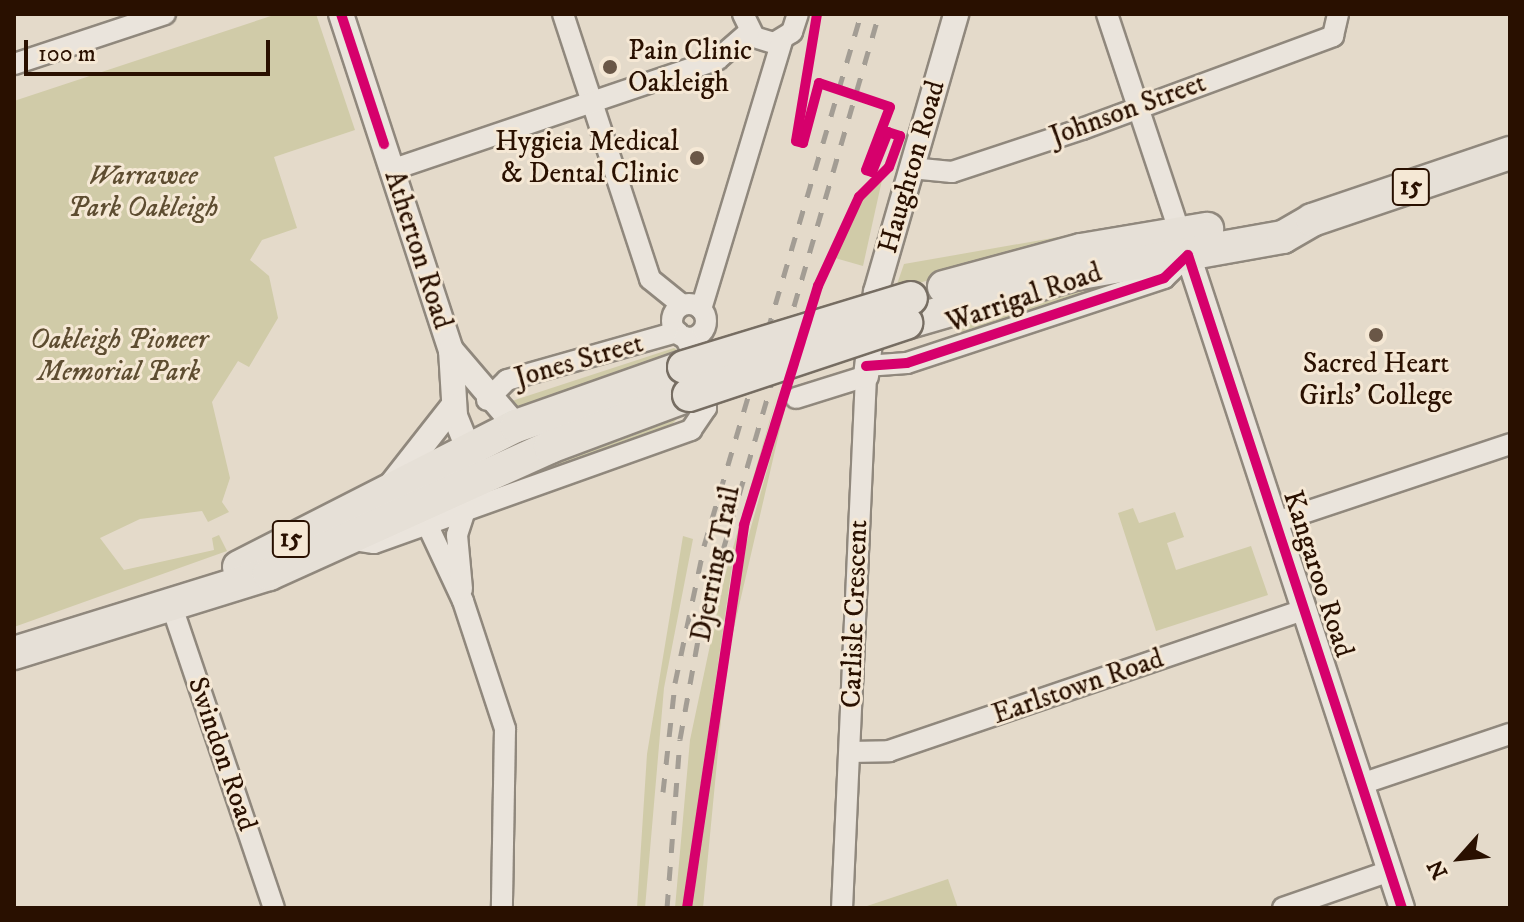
<!DOCTYPE html>
<style>
body{margin:0}
#map{position:relative;width:1524px;height:922px;overflow:hidden;background:#e4daca;font-family:"IM FELL DW Pica",serif}
div>[style]{position:absolute}
.green>*{inset:0;background:#d0cba8}
.roads{filter:drop-shadow(2px 0 #90887d) drop-shadow(-2px 0 #90887d) drop-shadow(0 2px #90887d) drop-shadow(0 -2px #90887d)}
.minor>*{height:20px;margin:-10px;padding:0 10px;transform-origin:10px;border-radius:10px;background:#eae4dc}
.minor>.ring{margin:-10px;padding:0;box-sizing:content-box;background:none;border:20px solid #eae4dc;border-radius:50%}
.tertiary>*{height:24px;margin:-12px;padding:0 12px;transform-origin:12px;border-radius:12px;background:#eae4dc}
.trunk>*{height:32px;margin:-16px;padding:0 16px;transform-origin:16px;border-radius:16px;background:#e6e0d7}
.rail>*{height:5px;margin-top:-2.5px;transform-origin:0;background:repeating-linear-gradient(90deg,#a39d94 0 14px,transparent 0 28px)}
.bridges{filter:drop-shadow(2px 0 #766d62) drop-shadow(-2px 0 #766d62) drop-shadow(0 2px #766d62) drop-shadow(0 -2px #766d62)}
.trunk-bridge>*{height:32px;margin:-16px;padding:0 16px;transform-origin:16px;border-radius:16px;background:#e6e0d7}
.cycleway>*{height:10px;margin:-5px;padding:0 5px;transform-origin:5px;border-radius:5px;background:#d6006c}
.dots>*{width:22px;height:22px;translate:-50% -50%;box-sizing:border-box;border:4px solid #f5e8d5;border-radius:50%}
span{translate:-50% -50%;white-space:nowrap;text-align:center;line-height:1.15;-webkit-text-stroke:6px #f5e8d5;paint-order:stroke}
.shield-label span{padding:2px 6px;background:#f5e8d5;border:2px solid;border-radius:6px;-webkit-text-stroke-width:0}
.shield-label{font-size:26px;color:#291000;font-weight:700}
.poi-label{font-size:28px;color:#291000}
.left{translate:0 -50%;text-align:left}
.right{translate:-100% -50%;text-align:right}
.street-label{font-size:28px;color:#291000}
.park-label{font-size:28px;color:#5e4d31;font-style:italic}
.frame{position:absolute;inset:0;border:16px solid #291000;pointer-events:none}
.north{position:absolute;left:1420px;top:818px;width:80px;height:80px;-webkit-text-stroke:6px #f5e8d5;paint-order:stroke;rotate:243deg;font-size:22px;font-weight:700;line-height:32px;text-align:center;color:#291000}
.north::after{content:'';display:block;margin:auto;width:28px;height:36px;background:#291000;clip-path:polygon(50% 0,100% 100%,50% 72%,0 100%)}
.scale{position:absolute;left:24px;top:40px;width:246px;height:36px;box-sizing:border-box;border:4px solid #291000;border-top:0;padding-left:10px;font-size:24px;line-height:28px;white-space:nowrap;color:#291000;-webkit-text-stroke:6px #f5e8d5;paint-order:stroke}
</style>
<div id="map">
<div class="green">
<div style="clip-path:polygon(277px 14px,316px 14px,355px 130px,274px 157px,297px 228px,262px 240px,250px 260px,269px 276px,278px 318px,249px 367px,238px 361px,212px 402px,230px 478px,222px 502px,229px 512px,208px 522px,202px 511px,140px 519px,100px 538px,124px 570px,214px 550px,212px 538px,219px 535px,227px 551px,14px 627px,14px 101px)"></div>
<div style="clip-path:polygon(882px 180px,863px 266px,835px 258px,863px 199px)"></div>
<div style="clip-path:polygon(1070px 235px,1043px 247px,895px 290px,904px 264px)"></div>
<div style="clip-path:polygon(1148px 274px,961px 332px,957px 320px,1009px 303px)"></div>
<div style="clip-path:polygon(674px 348px,686px 355px,533px 410px,503px 404px)"></div>
<div style="clip-path:polygon(779px 388px,734px 553px,683px 908px,675px 908px,690px 740px,724px 579px)"></div>
<div style="clip-path:polygon(786px 403px,727px 658px,703px 908px,691px 908px,707px 760px,740px 566px)"></div>
<div style="clip-path:polygon(687px 409px,667px 429px,485px 492px,506px 479px)"></div>
<div style="clip-path:polygon(1133px 508px,1139px 523px,1175px 512px,1184px 537px,1167px 543px,1176px 570px,1251px 546px,1268px 595px,1156px 631px,1118px 513px)"></div>
<div style="clip-path:polygon(683px 536px,693px 539px,664px 688px,645px 908px,637px 908px,647px 754px)"></div>
<div style="clip-path:polygon(948px 879px,958px 908px,868px 908px,867px 906px)"></div>
</div>
<div class="roads">
<div class="minor">
<div style="left:563px;top:14px;width:279px;rotate:71.8deg"></div>
<div style="left:650px;top:279px;width:41px;rotate:39.1deg"></div>
<div style="left:743px;top:14px;width:25px;rotate:64deg"></div>
<div style="left:754px;top:37px;width:21px;rotate:17deg"></div>
<div style="left:774px;top:43px;width:21px;rotate:-31deg"></div>
<div style="left:792px;top:32px;width:19px;rotate:-72deg"></div>
<div style="left:1107px;top:14px;width:231px;rotate:71.6deg"></div>
<div style="left:14px;top:64px;width:159px;rotate:-18.3deg"></div>
<div style="left:911px;top:168px;width:41px;rotate:5.6deg"></div>
<div style="left:952px;top:172px;width:137px;rotate:-18.3deg"></div>
<div style="left:1082px;top:129px;width:268px;rotate:-20.3deg"></div>
<div style="left:1333px;top:36px;width:23px;rotate:-77deg"></div>
<div style="left:391px;top:170px;width:345px;rotate:-18.7deg"></div>
<div style="left:718px;top:59px;width:41px;rotate:-41.1deg"></div>
<div class="ring" style="left:672px;top:304px;width:14px;height:14px"></div>
<div style="left:701px;top:309px;width:281px;rotate:-73.2deg"></div>
<div style="left:866px;top:366px;width:41px;rotate:-4.2deg"></div>
<div style="left:907px;top:363px;width:271px;rotate:-18.3deg"></div>
<div style="left:1164px;top:278px;width:33px;rotate:-44deg"></div>
<div style="left:796px;top:398px;width:73px;rotate:-17.4deg"></div>
<div style="left:866px;top:376px;width:533px;rotate:92.58deg"></div>
<div style="left:487px;top:400px;width:28px;rotate:-45deg"></div>
<div style="left:507px;top:380px;width:177px;rotate:-15.8deg"></div>
<div style="left:1276px;top:522px;width:247px;rotate:-18.4deg"></div>
<div style="left:427px;top:524px;width:85px;rotate:64.9deg"></div>
<div style="left:463px;top:601px;width:135px;rotate:71.8deg"></div>
<div style="left:505px;top:729px;width:179px;rotate:91deg"></div>
<div style="left:361px;top:541px;width:13px;rotate:9deg"></div>
<div style="left:374px;top:543px;width:337px;rotate:-19.6deg"></div>
<div style="left:691px;top:430px;width:27px;rotate:-56deg"></div>
<div style="left:706px;top:408px;width:31px;rotate:-92deg"></div>
<div style="left:705px;top:377px;width:45px;rotate:-116.6deg"></div>
<div style="left:462px;top:589px;width:54px;rotate:-95.3deg"></div>
<div style="left:457px;top:535px;width:26px;rotate:-72deg"></div>
<div style="left:170px;top:601px;width:324px;rotate:71.3deg"></div>
<div style="left:850px;top:752px;width:39px;rotate:-1deg"></div>
<div style="left:889px;top:751px;width:438px;rotate:-18.8deg"></div>
<div style="left:1361px;top:784px;width:157px;rotate:-18.6deg"></div>
<div style="left:1283px;top:908px;width:113px;rotate:-19.1deg"></div>
</div>
<div class="tertiary">
<div style="left:341px;top:14px;width:354px;rotate:71.9deg"></div>
<div style="left:451px;top:350px;width:66px;rotate:86.5deg"></div>
<div style="left:455px;top:416px;width:51px;rotate:68deg"></div>
<div style="left:1188px;top:255px;width:687px;rotate:71.86deg"></div>
<div style="left:451px;top:350px;width:100px;rotate:49.5deg"></div>
<div style="left:866px;top:376px;width:85px;rotate:-83.2deg"></div>
<div style="left:876px;top:292px;width:289px;rotate:-73.9deg"></div>
<div style="left:388px;top:489px;width:105px;rotate:-51.9deg"></div>
</div>
<div class="trunk">
<div style="left:944px;top:287px;width:142px;rotate:-15.1deg"></div>
<div style="left:1081px;top:250px;width:128px;rotate:-9.5deg"></div>
<div style="left:906px;top:323px;width:176px;rotate:-16.2deg"></div>
<div style="left:1075px;top:274px;width:211px;rotate:-10.1deg"></div>
<div style="left:1283px;top:237px;width:34px;rotate:-30deg"></div>
<div style="left:1312px;top:220px;width:209px;rotate:-18.7deg"></div>
<div style="left:239px;top:567px;width:311px;rotate:-27deg"></div>
<div style="left:516px;top:426px;width:178px;rotate:-19.4deg"></div>
<div style="left:14px;top:653px;width:267px;rotate:-17.2deg"></div>
<div style="left:269px;top:574px;width:308px;rotate:-24.3deg"></div>
<div style="left:550px;top:447px;width:148px;rotate:-20.5deg"></div>
</div>
</div>
<div class="rail">
<div style="left:663px;top:792px;width:110px;rotate:-83.7deg"></div>
<div style="left:675px;top:683px;width:140px;rotate:-78deg"></div>
<div style="left:704px;top:546px;width:555px;rotate:-73.56deg"></div>
<div style="left:667px;top:908px;width:169px;rotate:-85.6deg"></div>
<div style="left:680px;top:739px;width:112px;rotate:-79.7deg"></div>
<div style="left:700px;top:629px;width:641px;rotate:-73.77deg"></div>
</div>
<div class="bridges">
<div class="trunk-bridge">
<div style="left:684px;top:367px;width:237px;rotate:-16.9deg"></div>
<div style="left:689px;top:395px;width:229px;rotate:-18.4deg"></div>
</div>
</div>
<div class="cycleway">
<div style="left:341px;top:14px;width:137px;rotate:71.7deg"></div>
<div style="left:866px;top:366px;width:41px;rotate:-4.2deg"></div>
<div style="left:907px;top:363px;width:271px;rotate:-18.3deg"></div>
<div style="left:1164px;top:278px;width:33px;rotate:-44deg"></div>
<div style="left:1188px;top:255px;width:687px;rotate:71.86deg"></div>
<div style="left:687px;top:908px;width:387px;rotate:-81.5deg"></div>
<div style="left:744px;top:525px;width:250px;rotate:-72.8deg"></div>
<div style="left:818px;top:286px;width:98px;rotate:-65.3deg"></div>
<div style="left:859px;top:197px;width:42px;rotate:-45deg"></div>
<div style="left:889px;top:167px;width:33px;rotate:-70deg"></div>
<div style="left:900px;top:136px;width:13px;rotate:-162deg"></div>
<div style="left:888px;top:132px;width:43px;rotate:111.8deg"></div>
<div style="left:872px;top:172px;width:6px;rotate:-162deg"></div>
<div style="left:866px;top:170px;width:67px;rotate:-69.1deg"></div>
<div style="left:890px;top:107px;width:75px;rotate:-161.3deg"></div>
<div style="left:819px;top:83px;width:62px;rotate:104.9deg"></div>
<div style="left:803px;top:143px;width:7px;rotate:-164deg"></div>
<div style="left:796px;top:141px;width:129px;rotate:-80.6deg"></div>
</div>
<div class="dots">
<div style="left:610px;top:67px;background:#6a5747"></div>
<div style="left:697px;top:158px;background:#6a5747"></div>
<div style="left:1376px;top:335px;background:#6a5747"></div>
</div>
<div class="shield-label">
<span style="left:1411px;top:187px">15</span>
<span style="left:291px;top:539px">15</span>
</div>
<div class="poi-label">
<span class="left" style="left:628px;top:67px">Pain Clinic<br>Oakleigh</span>
<span class="right" style="left:679px;top:158px">Hygieia Medical<br>&amp; Dental Clinic</span>
<span style="left:1376px;top:380px">Sacred Heart<br>Girls' College</span>
</div>
<div class="street-label">
<span style="left:1128px;top:110px;rotate:-20deg">Johnson Street</span>
<span style="left:912px;top:167px;rotate:-74deg">Haughton Road</span>
<span style="left:418px;top:250px;rotate:72deg">Atherton Road</span>
<span style="left:1024px;top:298px;rotate:-19deg">Warrigal Road</span>
<span style="left:579px;top:361px;rotate:-16deg">Jones Street</span>
<span style="left:716px;top:564px;rotate:-79deg">Djerring Trail</span>
<span style="left:1318px;top:574px;rotate:72deg">Kangaroo Road</span>
<span style="left:855px;top:614px;rotate:-88deg">Carlisle Crescent</span>
<span style="left:1078px;top:687px;rotate:-19deg">Earlstown Road</span>
<span style="left:222px;top:754px;rotate:71deg">Swindon Road</span>
</div>
<div class="park-label">
<span style="left:143px;top:192px">Warrawee<br>Park Oakleigh</span>
<span style="left:119px;top:356px">Oakleigh Pioneer<br>Memorial Park</span>
</div>
<div class="frame"></div>
<div class="north">N</div>
<div class="scale">100 m</div>
</div>
